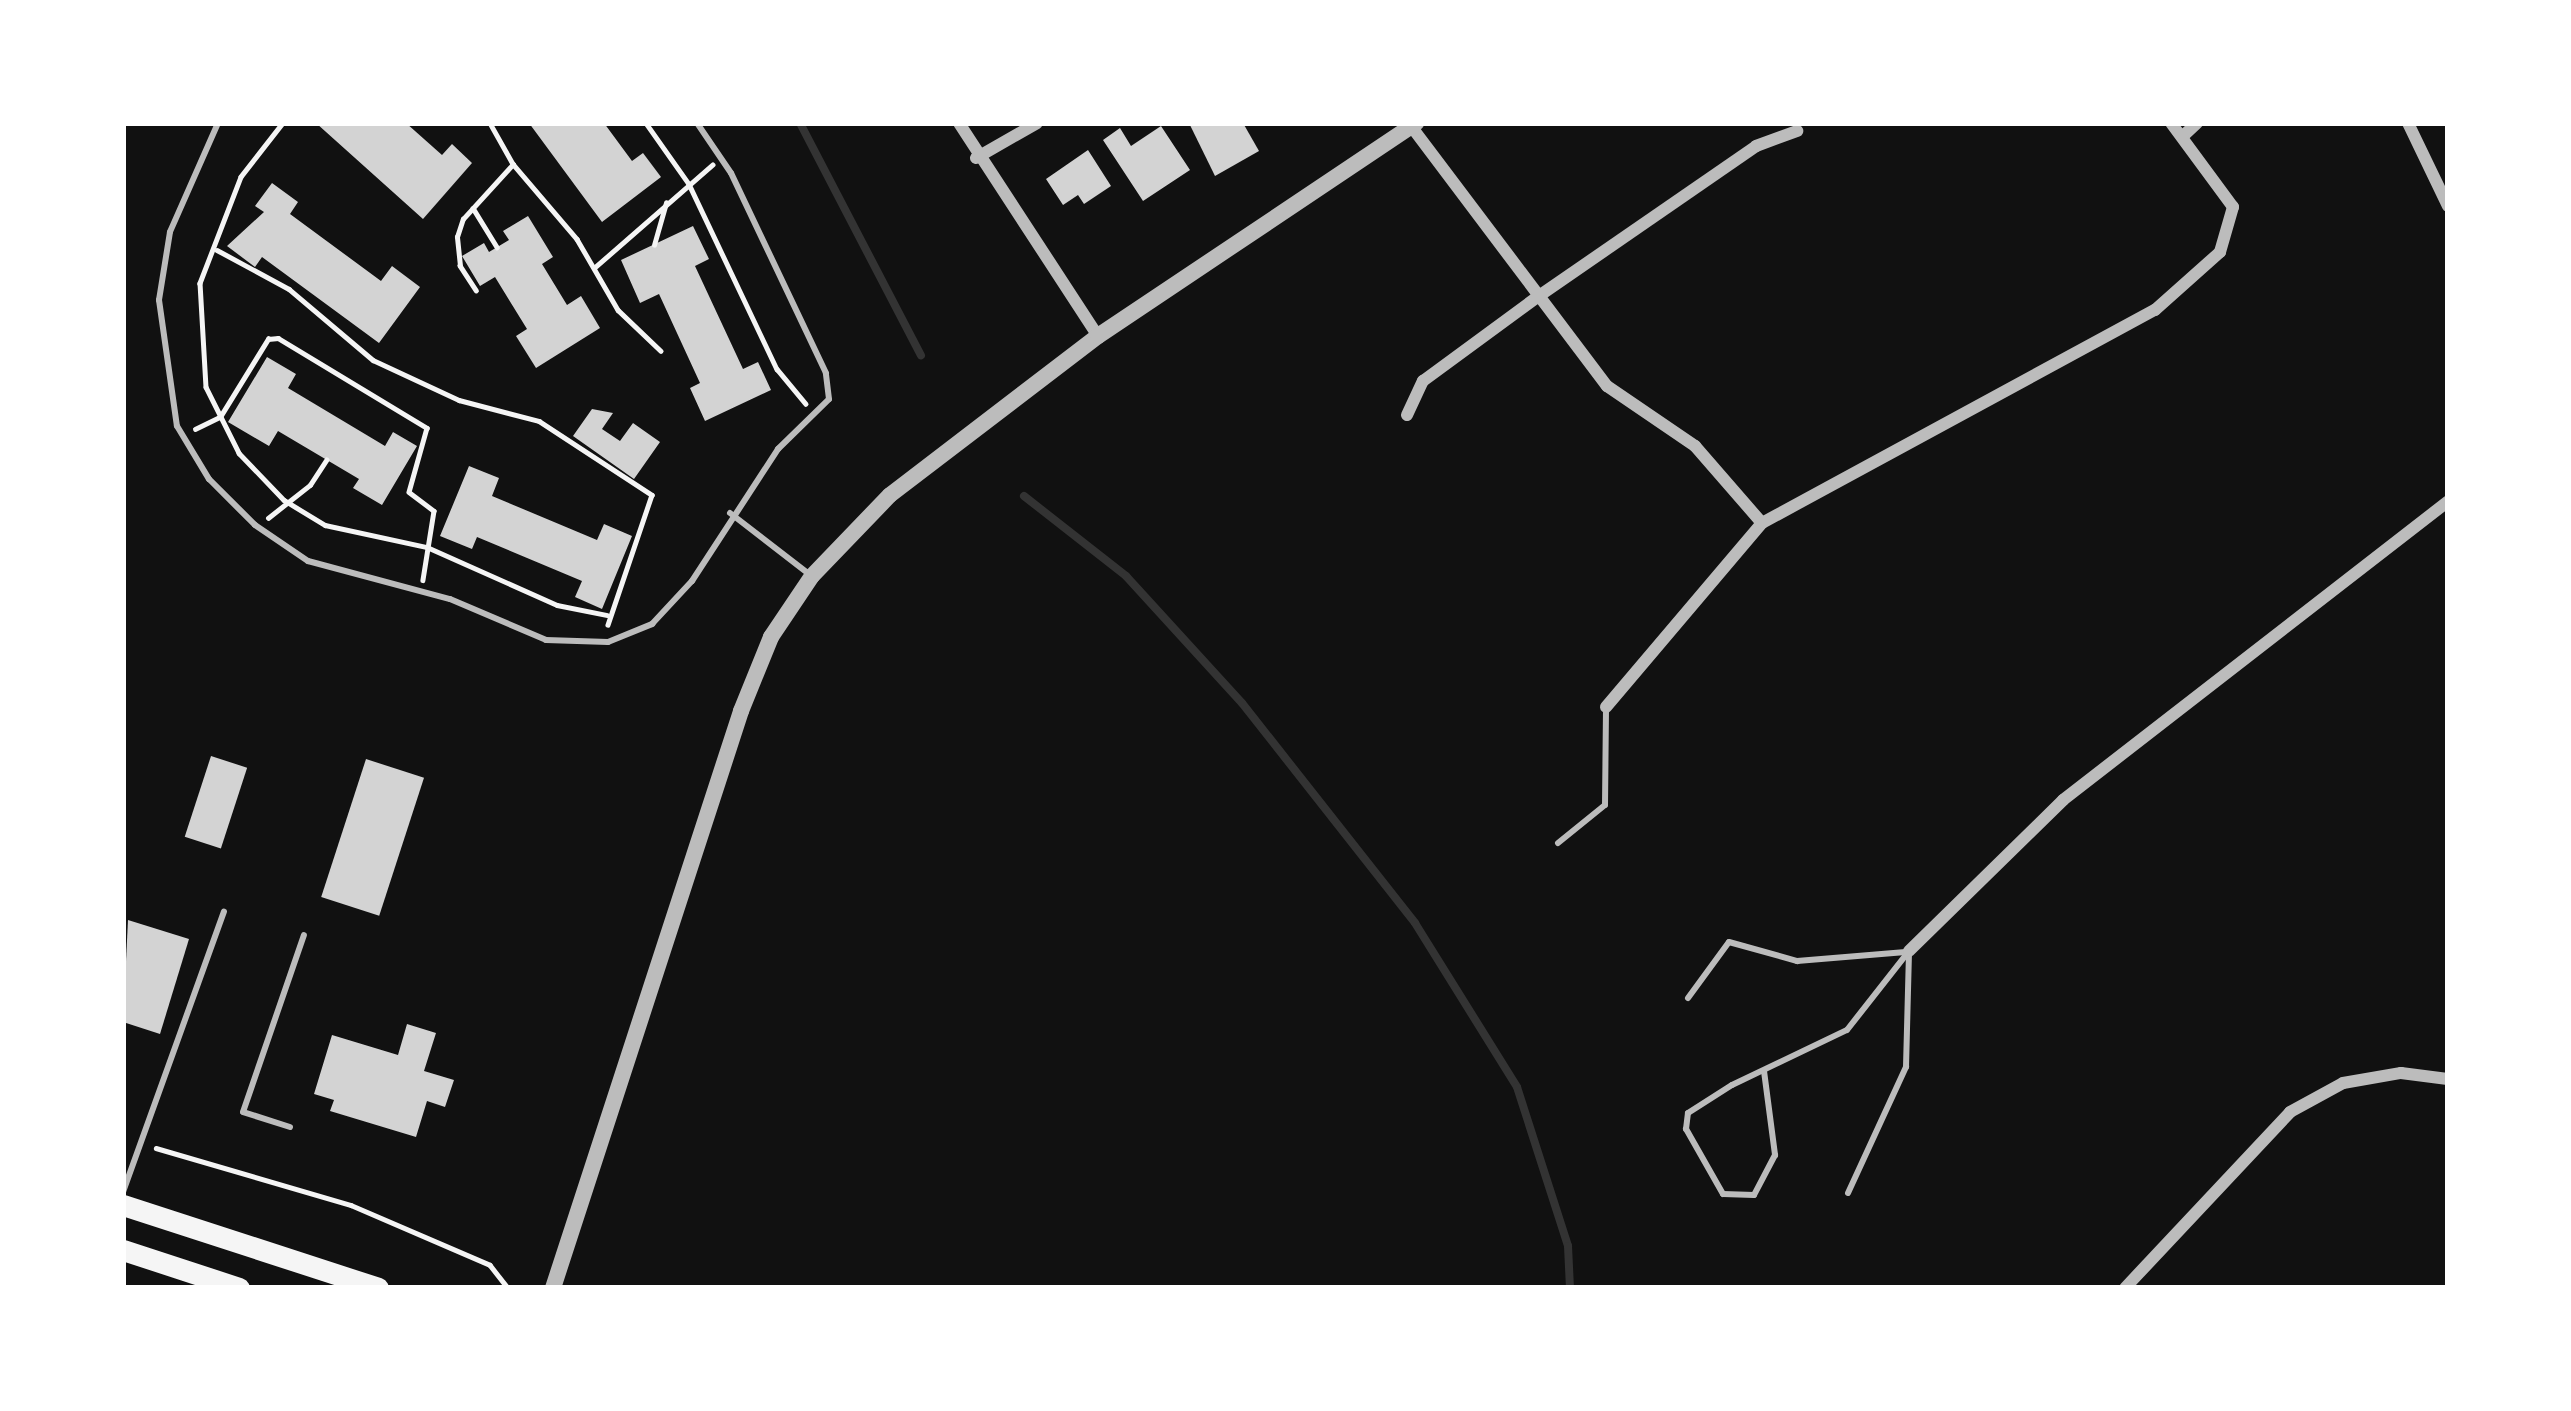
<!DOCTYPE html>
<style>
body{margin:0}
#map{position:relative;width:2571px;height:1411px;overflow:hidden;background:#111;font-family:Quicksand,sans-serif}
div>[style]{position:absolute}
.stream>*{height:8px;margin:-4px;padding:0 4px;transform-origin:4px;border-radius:4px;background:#333}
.building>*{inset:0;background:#d3d3d3;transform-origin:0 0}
.path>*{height:4.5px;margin:-2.25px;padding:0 2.25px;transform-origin:2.25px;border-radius:2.25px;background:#f5f5f5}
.service>*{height:6px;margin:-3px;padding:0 3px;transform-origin:3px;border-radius:3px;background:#bcbcbc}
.minor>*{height:12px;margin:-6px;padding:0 6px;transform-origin:6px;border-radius:6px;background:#bcbcbc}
.tertiary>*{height:16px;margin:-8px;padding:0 8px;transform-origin:8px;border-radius:8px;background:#bcbcbc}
.primary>*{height:21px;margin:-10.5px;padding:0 10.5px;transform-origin:10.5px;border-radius:10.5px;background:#f5f5f5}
span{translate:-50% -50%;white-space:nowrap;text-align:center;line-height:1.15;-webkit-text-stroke:10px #fff;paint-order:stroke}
.frame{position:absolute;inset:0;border:126px solid #fff;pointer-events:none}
</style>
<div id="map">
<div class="stream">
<div style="left:800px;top:123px;width:262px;rotate:62.5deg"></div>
<div style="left:1024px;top:496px;width:130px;rotate:38.1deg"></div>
<div style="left:1126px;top:576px;width:172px;rotate:47.6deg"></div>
<div style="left:1242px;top:703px;width:280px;rotate:51.8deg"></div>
<div style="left:1415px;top:923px;width:193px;rotate:58.1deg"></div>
<div style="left:1517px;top:1087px;width:167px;rotate:72.2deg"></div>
<div style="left:1568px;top:1246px;width:42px;rotate:87.3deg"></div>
</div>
<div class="building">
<div style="clip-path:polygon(316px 123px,406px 123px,442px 155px,452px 144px,472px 163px,423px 219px)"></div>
<div style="clip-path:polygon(529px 123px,604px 123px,632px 161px,643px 153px,661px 177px,602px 222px)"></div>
<div style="clip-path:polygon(1189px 123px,1243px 123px,1259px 151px,1215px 176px)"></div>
<div style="clip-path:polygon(1161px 126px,1190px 170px,1143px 201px,1103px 140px,1120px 128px,1131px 146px)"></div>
<div style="clip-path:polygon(1088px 150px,1111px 186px,1084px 204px,1078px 195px,1063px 205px,1046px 179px)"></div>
<div style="clip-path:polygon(272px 183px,298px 202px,290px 214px,381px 281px,392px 266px,420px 287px,379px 343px,262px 257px,255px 267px,227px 246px,264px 212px,255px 206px)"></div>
<div style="clip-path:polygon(528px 216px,553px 257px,542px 264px,567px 305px,581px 296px,600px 328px,536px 368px,516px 336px,527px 329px,495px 277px,480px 286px,462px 256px,484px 243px,489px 252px,509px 240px,503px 231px)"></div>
<div style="clip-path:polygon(693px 226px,709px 259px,695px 266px,743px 369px,758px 362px,771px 390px,705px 421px,690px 388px,700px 383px,659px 294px,640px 303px,621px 260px)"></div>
<div style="clip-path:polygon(267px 357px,296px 374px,288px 388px,385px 446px,393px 432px,417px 446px,382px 505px,353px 488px,359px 479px,278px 431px,269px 446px,228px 422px)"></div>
<div style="clip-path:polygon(592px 409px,613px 413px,602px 429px,620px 441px,633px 423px,660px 442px,634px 479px,573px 436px)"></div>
<div style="clip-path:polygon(469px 466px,499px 478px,492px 496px,597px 540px,604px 524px,632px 536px,602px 609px,575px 597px,582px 581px,477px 537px,472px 549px,440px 536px)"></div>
<div style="left:211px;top:756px;width:38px;height:85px;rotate:18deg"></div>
<div style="left:366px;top:759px;width:61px;height:145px;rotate:18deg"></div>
<div style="clip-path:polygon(128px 920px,189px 939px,160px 1034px,123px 1022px)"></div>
<div style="clip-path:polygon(407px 1024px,436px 1033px,424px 1071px,454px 1080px,445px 1107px,427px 1101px,416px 1137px,330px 1111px,334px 1100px,314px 1094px,332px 1035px,398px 1055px)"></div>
</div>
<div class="path">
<div style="left:283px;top:123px;width:68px;rotate:127.9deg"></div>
<div style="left:241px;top:177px;width:114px;rotate:111.1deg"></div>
<div style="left:200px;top:283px;width:104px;rotate:86.7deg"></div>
<div style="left:206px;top:387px;width:74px;rotate:63.4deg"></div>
<div style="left:239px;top:453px;width:65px;rotate:46.2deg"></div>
<div style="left:284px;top:500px;width:48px;rotate:31.4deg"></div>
<div style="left:325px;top:525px;width:104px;rotate:12.2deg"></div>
<div style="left:427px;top:547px;width:142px;rotate:24deg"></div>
<div style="left:557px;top:605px;width:51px;rotate:11.3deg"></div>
<div style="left:490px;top:123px;width:47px;rotate:60.7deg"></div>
<div style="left:513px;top:164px;width:99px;rotate:49.5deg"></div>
<div style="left:577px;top:239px;width:82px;rotate:60deg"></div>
<div style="left:618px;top:310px;width:59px;rotate:43.6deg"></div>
<div style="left:646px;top:123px;width:75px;rotate:54.8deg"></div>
<div style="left:689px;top:184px;width:205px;rotate:64.6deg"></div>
<div style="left:777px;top:369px;width:45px;rotate:50.4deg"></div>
<div style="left:473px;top:208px;width:46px;rotate:58.4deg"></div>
<div style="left:654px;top:245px;width:44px;rotate:-74.1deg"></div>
<div style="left:217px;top:250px;width:82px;rotate:28.4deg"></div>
<div style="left:289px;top:289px;width:110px;rotate:40.2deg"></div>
<div style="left:373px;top:360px;width:95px;rotate:24.9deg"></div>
<div style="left:459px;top:400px;width:83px;rotate:14.7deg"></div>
<div style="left:539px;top:421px;width:135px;rotate:33.2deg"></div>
<div style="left:652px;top:495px;width:137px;rotate:108.7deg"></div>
<div style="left:594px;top:268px;width:157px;rotate:-41.1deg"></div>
<div style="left:476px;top:291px;width:30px;rotate:-123deg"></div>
<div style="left:460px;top:266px;width:29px;rotate:-96deg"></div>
<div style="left:457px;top:237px;width:19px;rotate:-72deg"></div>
<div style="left:463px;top:219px;width:74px;rotate:-47.7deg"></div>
<div style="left:195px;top:429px;width:28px;rotate:-26deg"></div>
<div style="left:220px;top:417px;width:92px;rotate:-58.4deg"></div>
<div style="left:268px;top:339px;width:10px;rotate:-6deg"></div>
<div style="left:278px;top:338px;width:174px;rotate:31.1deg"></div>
<div style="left:427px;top:428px;width:66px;rotate:105.7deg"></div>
<div style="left:409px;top:492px;width:31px;rotate:37deg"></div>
<div style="left:434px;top:511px;width:70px;rotate:99.1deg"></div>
<div style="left:268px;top:518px;width:53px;rotate:-38.2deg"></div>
<div style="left:310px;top:485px;width:30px;rotate:-57deg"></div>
<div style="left:156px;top:1148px;width:203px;rotate:16.3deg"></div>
<div style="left:351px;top:1205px;width:151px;rotate:23.3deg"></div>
<div style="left:490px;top:1265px;width:29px;rotate:52deg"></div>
</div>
<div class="service">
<div style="left:218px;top:123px;width:119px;rotate:113.8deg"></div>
<div style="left:170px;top:232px;width:69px;rotate:99.2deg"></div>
<div style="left:159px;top:300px;width:127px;rotate:81.9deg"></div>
<div style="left:177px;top:426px;width:62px;rotate:58.9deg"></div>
<div style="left:209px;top:479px;width:65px;rotate:45deg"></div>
<div style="left:255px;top:525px;width:64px;rotate:34.2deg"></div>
<div style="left:308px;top:561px;width:147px;rotate:15deg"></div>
<div style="left:450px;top:599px;width:104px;rotate:23.1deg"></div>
<div style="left:546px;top:640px;width:62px;rotate:1.8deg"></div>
<div style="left:608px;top:642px;width:48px;rotate:-22.2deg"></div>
<div style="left:652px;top:624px;width:59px;rotate:-47.1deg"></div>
<div style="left:692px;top:581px;width:158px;rotate:-56.9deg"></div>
<div style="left:778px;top:449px;width:71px;rotate:-44.4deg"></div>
<div style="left:829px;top:399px;width:26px;rotate:-97deg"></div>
<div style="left:826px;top:373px;width:221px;rotate:-115.4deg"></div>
<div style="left:731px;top:173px;width:60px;rotate:-124.2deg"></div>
<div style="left:730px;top:513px;width:100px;rotate:37.7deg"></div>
<div style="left:1558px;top:843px;width:60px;rotate:-39deg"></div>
<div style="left:1605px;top:805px;width:95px;rotate:-89.4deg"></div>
<div style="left:1688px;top:998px;width:69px;rotate:-53.8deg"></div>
<div style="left:1729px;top:942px;width:71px;rotate:15.6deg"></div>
<div style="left:1797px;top:961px;width:109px;rotate:-4.7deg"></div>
<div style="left:1764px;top:1071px;width:85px;rotate:82.5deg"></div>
<div style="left:1775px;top:1155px;width:45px;rotate:117.7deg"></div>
<div style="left:1754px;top:1195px;width:31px;rotate:-178deg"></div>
<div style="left:1723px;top:1194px;width:75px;rotate:-119.6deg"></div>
<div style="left:1686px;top:1129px;width:16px;rotate:-83deg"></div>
<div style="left:1688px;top:1113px;width:52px;rotate:-32.5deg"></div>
<div style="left:1732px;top:1085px;width:127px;rotate:-25.6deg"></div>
<div style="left:1847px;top:1030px;width:100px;rotate:-51.9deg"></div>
<div style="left:290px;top:1127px;width:49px;rotate:-162.3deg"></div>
<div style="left:243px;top:1112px;width:187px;rotate:-71deg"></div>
<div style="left:123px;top:1192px;width:298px;rotate:-70.2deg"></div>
<div style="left:1848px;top:1193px;width:139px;rotate:-65.3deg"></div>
<div style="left:1906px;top:1067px;width:112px;rotate:-88.5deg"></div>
</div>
<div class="minor">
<div style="left:959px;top:123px;width:254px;rotate:56.9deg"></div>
<div style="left:2408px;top:123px;width:92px;rotate:64.3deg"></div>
<div style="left:1411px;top:126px;width:326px;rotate:53deg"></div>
<div style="left:1607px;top:386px;width:107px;rotate:34.3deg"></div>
<div style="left:1695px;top:446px;width:102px;rotate:49deg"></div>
<div style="left:2183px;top:136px;width:19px;rotate:-43deg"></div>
<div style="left:976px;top:158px;width:70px;rotate:-29.8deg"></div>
<div style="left:1407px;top:415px;width:38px;rotate:-65deg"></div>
<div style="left:1423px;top:381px;width:140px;rotate:-36.3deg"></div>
<div style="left:1536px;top:298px;width:267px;rotate:-34.6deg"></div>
<div style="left:1756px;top:146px;width:44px;rotate:-20.1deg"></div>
<div style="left:1606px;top:707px;width:241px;rotate:-49.7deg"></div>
<div style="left:1762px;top:523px;width:447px;rotate:-28.5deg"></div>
<div style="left:2155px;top:310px;width:87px;rotate:-41.7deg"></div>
<div style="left:2220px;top:252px;width:47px;rotate:-73.9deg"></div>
<div style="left:2233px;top:207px;width:104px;rotate:-126.4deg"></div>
<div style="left:1909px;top:951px;width:216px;rotate:-44.4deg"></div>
<div style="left:2063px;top:800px;width:487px;rotate:-37.8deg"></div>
<div style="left:2125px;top:1288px;width:241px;rotate:-46.8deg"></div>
<div style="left:2290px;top:1112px;width:60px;rotate:-28.7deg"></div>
<div style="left:2343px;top:1083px;width:59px;rotate:-9.8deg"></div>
<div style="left:2401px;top:1073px;width:47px;rotate:7.3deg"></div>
</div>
<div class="tertiary">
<div style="left:553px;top:1288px;width:607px;rotate:-71.95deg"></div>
<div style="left:741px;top:711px;width:80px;rotate:-67.9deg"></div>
<div style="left:771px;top:637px;width:73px;rotate:-56.1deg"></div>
<div style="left:812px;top:576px;width:112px;rotate:-46.1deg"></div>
<div style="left:890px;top:495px;width:262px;rotate:-37.4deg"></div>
<div style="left:1098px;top:336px;width:383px;rotate:-33.8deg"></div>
</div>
<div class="primary">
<div style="left:123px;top:1205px;width:268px;rotate:18deg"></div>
<div style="left:123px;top:1250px;width:122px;rotate:18.1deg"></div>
</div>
<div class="frame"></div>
</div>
